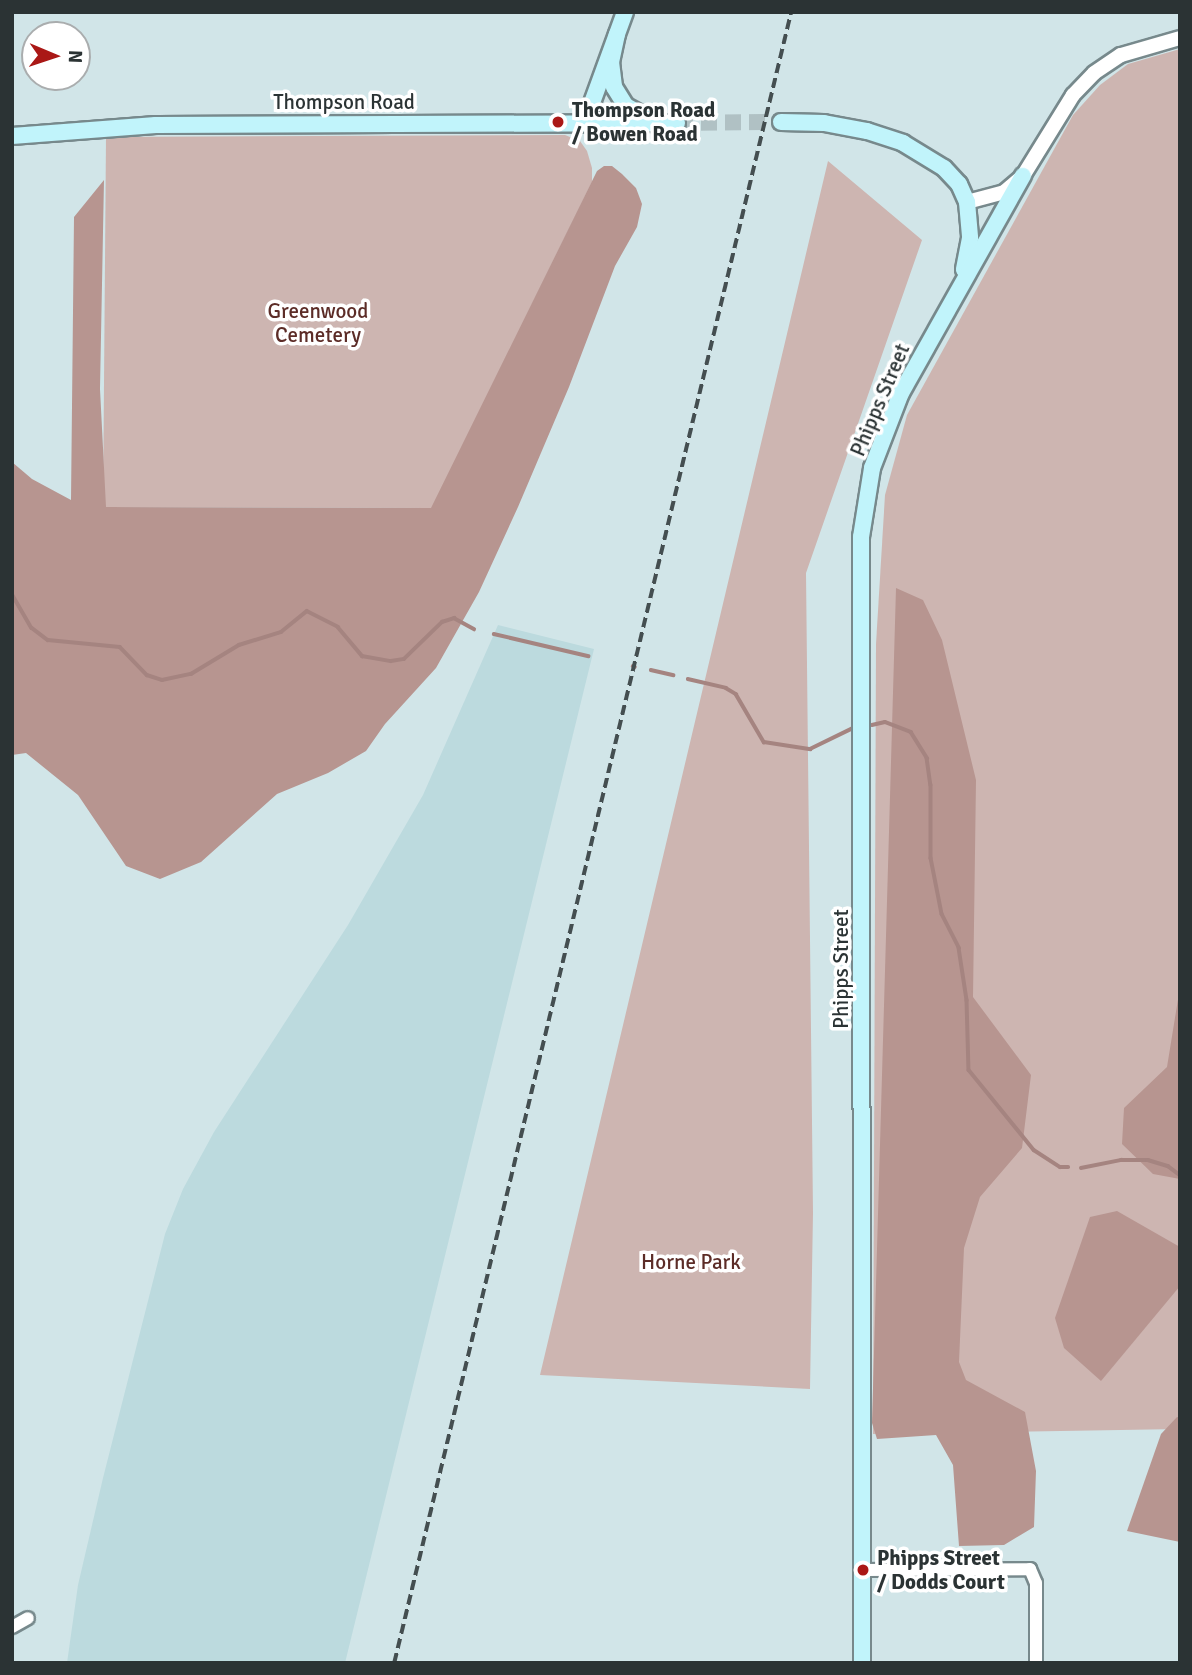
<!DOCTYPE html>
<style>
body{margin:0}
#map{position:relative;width:1192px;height:1675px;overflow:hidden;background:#d1e5e8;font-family:Signika,sans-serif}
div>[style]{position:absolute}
.built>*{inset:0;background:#bcdade}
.green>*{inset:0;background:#cdb5b1}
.forest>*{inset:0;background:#b79590}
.stream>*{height:3.5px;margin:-1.75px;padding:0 1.75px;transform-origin:1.75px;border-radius:1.75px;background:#a58480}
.secondary-tunnel>*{height:16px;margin-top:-8px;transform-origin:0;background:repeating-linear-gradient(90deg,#b0c1c4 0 16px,transparent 0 24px)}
.roads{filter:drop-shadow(2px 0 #77898c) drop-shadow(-2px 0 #77898c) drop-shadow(0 2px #77898c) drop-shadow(0 -2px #77898c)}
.minor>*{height:12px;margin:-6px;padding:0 6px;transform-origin:6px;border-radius:6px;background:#fff}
.tertiary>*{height:14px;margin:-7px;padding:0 7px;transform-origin:7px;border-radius:7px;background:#fff}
.secondary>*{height:16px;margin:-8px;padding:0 8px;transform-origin:8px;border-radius:8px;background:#c1f4fb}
.rail>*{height:3.5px;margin-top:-1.75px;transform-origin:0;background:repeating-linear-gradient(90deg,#444e50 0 10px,transparent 0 15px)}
.dots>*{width:19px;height:19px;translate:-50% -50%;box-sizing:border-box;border:4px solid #fff;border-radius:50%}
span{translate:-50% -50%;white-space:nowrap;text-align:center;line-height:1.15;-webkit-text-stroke:7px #fff;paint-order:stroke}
.street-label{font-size:21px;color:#2b3334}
.poi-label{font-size:21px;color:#2b3334;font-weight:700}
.left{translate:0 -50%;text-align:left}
.park-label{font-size:21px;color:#5c2c27}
.frame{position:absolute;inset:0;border:14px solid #2b3334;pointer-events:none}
.north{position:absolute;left:21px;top:21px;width:70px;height:70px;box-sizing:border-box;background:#fff;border:2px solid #aaadae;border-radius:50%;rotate:92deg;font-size:19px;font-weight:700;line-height:28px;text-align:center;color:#2b3334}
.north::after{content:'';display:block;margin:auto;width:24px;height:32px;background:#aa1816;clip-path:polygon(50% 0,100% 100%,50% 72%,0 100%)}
</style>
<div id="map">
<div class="built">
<div style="clip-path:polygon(498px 625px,594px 649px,345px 1663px,67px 1663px,78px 1585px,103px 1478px,165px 1234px,183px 1189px,214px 1132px,348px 925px,423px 795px)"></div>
</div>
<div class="green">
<div style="clip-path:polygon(1180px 49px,1180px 1429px,873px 1434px,876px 644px,885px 495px,907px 415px,1073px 115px,1100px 85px,1128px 64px)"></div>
<div style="clip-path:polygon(565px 135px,580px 141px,587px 151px,592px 168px,592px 182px,432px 508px,103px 507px,106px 137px)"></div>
<div style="clip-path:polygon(828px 161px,922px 240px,806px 573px,813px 1213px,810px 1389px,540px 1375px)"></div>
</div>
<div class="forest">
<div style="clip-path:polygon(604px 166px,612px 166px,622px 174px,636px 188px,642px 204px,637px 227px,615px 266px,569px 387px,518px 507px,479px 592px,436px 668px,385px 724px,366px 751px,328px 773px,277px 794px,201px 862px,160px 879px,126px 866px,78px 795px,26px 753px,12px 755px,12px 462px,32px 479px,71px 500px,74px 217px,104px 180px,100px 389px,106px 507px,431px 508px,597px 171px)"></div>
<div style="clip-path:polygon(896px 588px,923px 600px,942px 640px,976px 780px,973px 997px,1031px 1075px,1022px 1148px,980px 1197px,964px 1248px,959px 1362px,966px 1380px,1025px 1412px,1036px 1471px,1034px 1527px,1004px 1545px,959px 1546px,953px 1465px,936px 1435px,877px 1439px,872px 1423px)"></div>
<div style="clip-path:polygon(1180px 987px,1180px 1179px,1153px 1174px,1122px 1144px,1124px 1108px,1167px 1067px)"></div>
<div style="clip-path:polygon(1117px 1211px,1180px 1247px,1180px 1286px,1101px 1381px,1064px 1348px,1055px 1318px,1090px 1217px)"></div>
<div style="clip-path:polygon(1177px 1417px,1180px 1418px,1180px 1542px,1127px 1531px,1161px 1434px)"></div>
</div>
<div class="stream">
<div style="left:12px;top:547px;width:1px;rotate:90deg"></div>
<div style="left:12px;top:594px;width:39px;rotate:60deg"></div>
<div style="left:32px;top:628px;width:20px;rotate:37deg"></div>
<div style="left:48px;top:640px;width:72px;rotate:5.6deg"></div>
<div style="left:120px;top:647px;width:39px;rotate:46deg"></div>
<div style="left:147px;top:675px;width:16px;rotate:18deg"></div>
<div style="left:162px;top:680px;width:30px;rotate:-12deg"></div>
<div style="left:191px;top:674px;width:56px;rotate:-31.1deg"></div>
<div style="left:239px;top:645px;width:44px;rotate:-17.2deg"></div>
<div style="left:281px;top:632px;width:33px;rotate:-39deg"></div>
<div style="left:307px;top:611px;width:35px;rotate:27deg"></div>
<div style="left:338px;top:627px;width:38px;rotate:50deg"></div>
<div style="left:362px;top:656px;width:29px;rotate:10deg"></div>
<div style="left:391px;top:661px;width:13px;rotate:-9deg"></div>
<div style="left:404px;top:659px;width:53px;rotate:-44.2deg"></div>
<div style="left:442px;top:622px;width:13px;rotate:-18deg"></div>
<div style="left:454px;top:618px;width:23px;rotate:29deg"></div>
<div style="left:494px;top:634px;width:97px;rotate:13.2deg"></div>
<div style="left:633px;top:666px;width:2px;rotate:27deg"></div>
<div style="left:651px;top:670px;width:23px;rotate:13deg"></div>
<div style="left:688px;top:679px;width:39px;rotate:13deg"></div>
<div style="left:726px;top:688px;width:12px;rotate:31deg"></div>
<div style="left:736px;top:694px;width:56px;rotate:59.7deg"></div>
<div style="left:764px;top:742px;width:47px;rotate:8.7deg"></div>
<div style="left:810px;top:749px;width:46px;rotate:-26deg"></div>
<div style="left:872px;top:725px;width:13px;rotate:-13deg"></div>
<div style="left:885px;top:722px;width:28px;rotate:21deg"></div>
<div style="left:911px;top:732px;width:31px;rotate:58deg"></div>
<div style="left:927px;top:758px;width:27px;rotate:82deg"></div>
<div style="left:931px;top:785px;width:73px;rotate:90deg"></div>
<div style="left:931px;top:858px;width:57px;rotate:78.9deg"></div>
<div style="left:942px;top:914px;width:38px;rotate:63deg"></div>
<div style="left:959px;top:948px;width:53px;rotate:81.3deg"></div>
<div style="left:967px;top:1000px;width:70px;rotate:88.4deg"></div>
<div style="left:969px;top:1070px;width:103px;rotate:50.9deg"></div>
<div style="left:1034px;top:1150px;width:31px;rotate:33deg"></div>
<div style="left:1060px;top:1167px;width:8px"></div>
<div style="left:1081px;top:1168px;width:41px;rotate:-11.3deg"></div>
<div style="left:1121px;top:1160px;width:27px"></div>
<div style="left:1148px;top:1160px;width:21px;rotate:17deg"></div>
<div style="left:1168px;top:1166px;width:15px;rotate:37deg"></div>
</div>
<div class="secondary-tunnel">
<div style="left:677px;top:123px;width:104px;rotate:-0.6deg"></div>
</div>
<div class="roads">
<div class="minor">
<div style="left:863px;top:1570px;width:167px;rotate:-0.3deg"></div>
<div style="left:1030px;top:1569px;width:15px;rotate:67deg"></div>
<div style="left:1036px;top:1583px;width:80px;rotate:90deg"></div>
<div style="left:12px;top:1627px;width:18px;rotate:-29deg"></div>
</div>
<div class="tertiary">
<div style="left:967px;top:202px;width:38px;rotate:-15deg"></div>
<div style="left:1004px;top:192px;width:25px;rotate:-40deg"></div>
<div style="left:1023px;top:176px;width:95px;rotate:-58.3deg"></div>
<div style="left:1073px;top:95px;width:30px;rotate:-46deg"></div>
<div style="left:1094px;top:73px;width:32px;rotate:-34deg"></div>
<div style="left:1121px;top:55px;width:61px;rotate:-16.1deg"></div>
</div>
<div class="secondary">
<div style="left:617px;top:34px;width:29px;rotate:102deg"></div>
<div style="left:611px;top:62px;width:25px;rotate:83deg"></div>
<div style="left:614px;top:87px;width:22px;rotate:58deg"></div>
<div style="left:626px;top:106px;width:29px;rotate:29deg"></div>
<div style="left:585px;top:122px;width:117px;rotate:-70deg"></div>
<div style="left:781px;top:122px;width:43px;rotate:1.3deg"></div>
<div style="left:824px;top:123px;width:44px;rotate:10.5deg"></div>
<div style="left:867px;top:131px;width:38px;rotate:18deg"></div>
<div style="left:903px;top:143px;width:48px;rotate:31.4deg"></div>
<div style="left:944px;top:168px;width:22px;rotate:47deg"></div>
<div style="left:959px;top:184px;width:20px;rotate:66deg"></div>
<div style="left:967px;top:202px;width:36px;rotate:85deg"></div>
<div style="left:970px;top:238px;width:32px;rotate:101deg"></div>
<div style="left:12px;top:136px;width:144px;rotate:-4.4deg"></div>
<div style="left:156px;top:125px;width:521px;rotate:-0.22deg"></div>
<div style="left:862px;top:1663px;width:1126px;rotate:-90.05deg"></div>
<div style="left:861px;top:537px;width:70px;rotate:-80.9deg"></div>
<div style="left:872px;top:468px;width:80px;rotate:-68.9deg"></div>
<div style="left:901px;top:393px;width:249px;rotate:-60.7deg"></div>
</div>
</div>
<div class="rail">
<div style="left:394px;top:1663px;width:1698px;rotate:-76.48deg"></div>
</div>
<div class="dots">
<div style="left:558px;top:122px;background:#aa1816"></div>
<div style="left:863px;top:1570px;background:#aa1816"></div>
</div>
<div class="street-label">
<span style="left:344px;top:102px">Thompson Road</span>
<span style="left:880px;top:400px;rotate:-67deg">Phipps Street</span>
<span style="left:841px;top:969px;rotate:-90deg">Phipps Street</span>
</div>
<div class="poi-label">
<span class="left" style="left:572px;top:122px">Thompson Road<br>/ Bowen Road</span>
<span class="left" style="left:877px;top:1570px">Phipps Street<br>/ Dodds Court</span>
</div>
<div class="park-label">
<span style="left:318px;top:323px">Greenwood<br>Cemetery</span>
<span style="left:691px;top:1262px">Horne Park</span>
</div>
<div class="frame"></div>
<div class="north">N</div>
</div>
